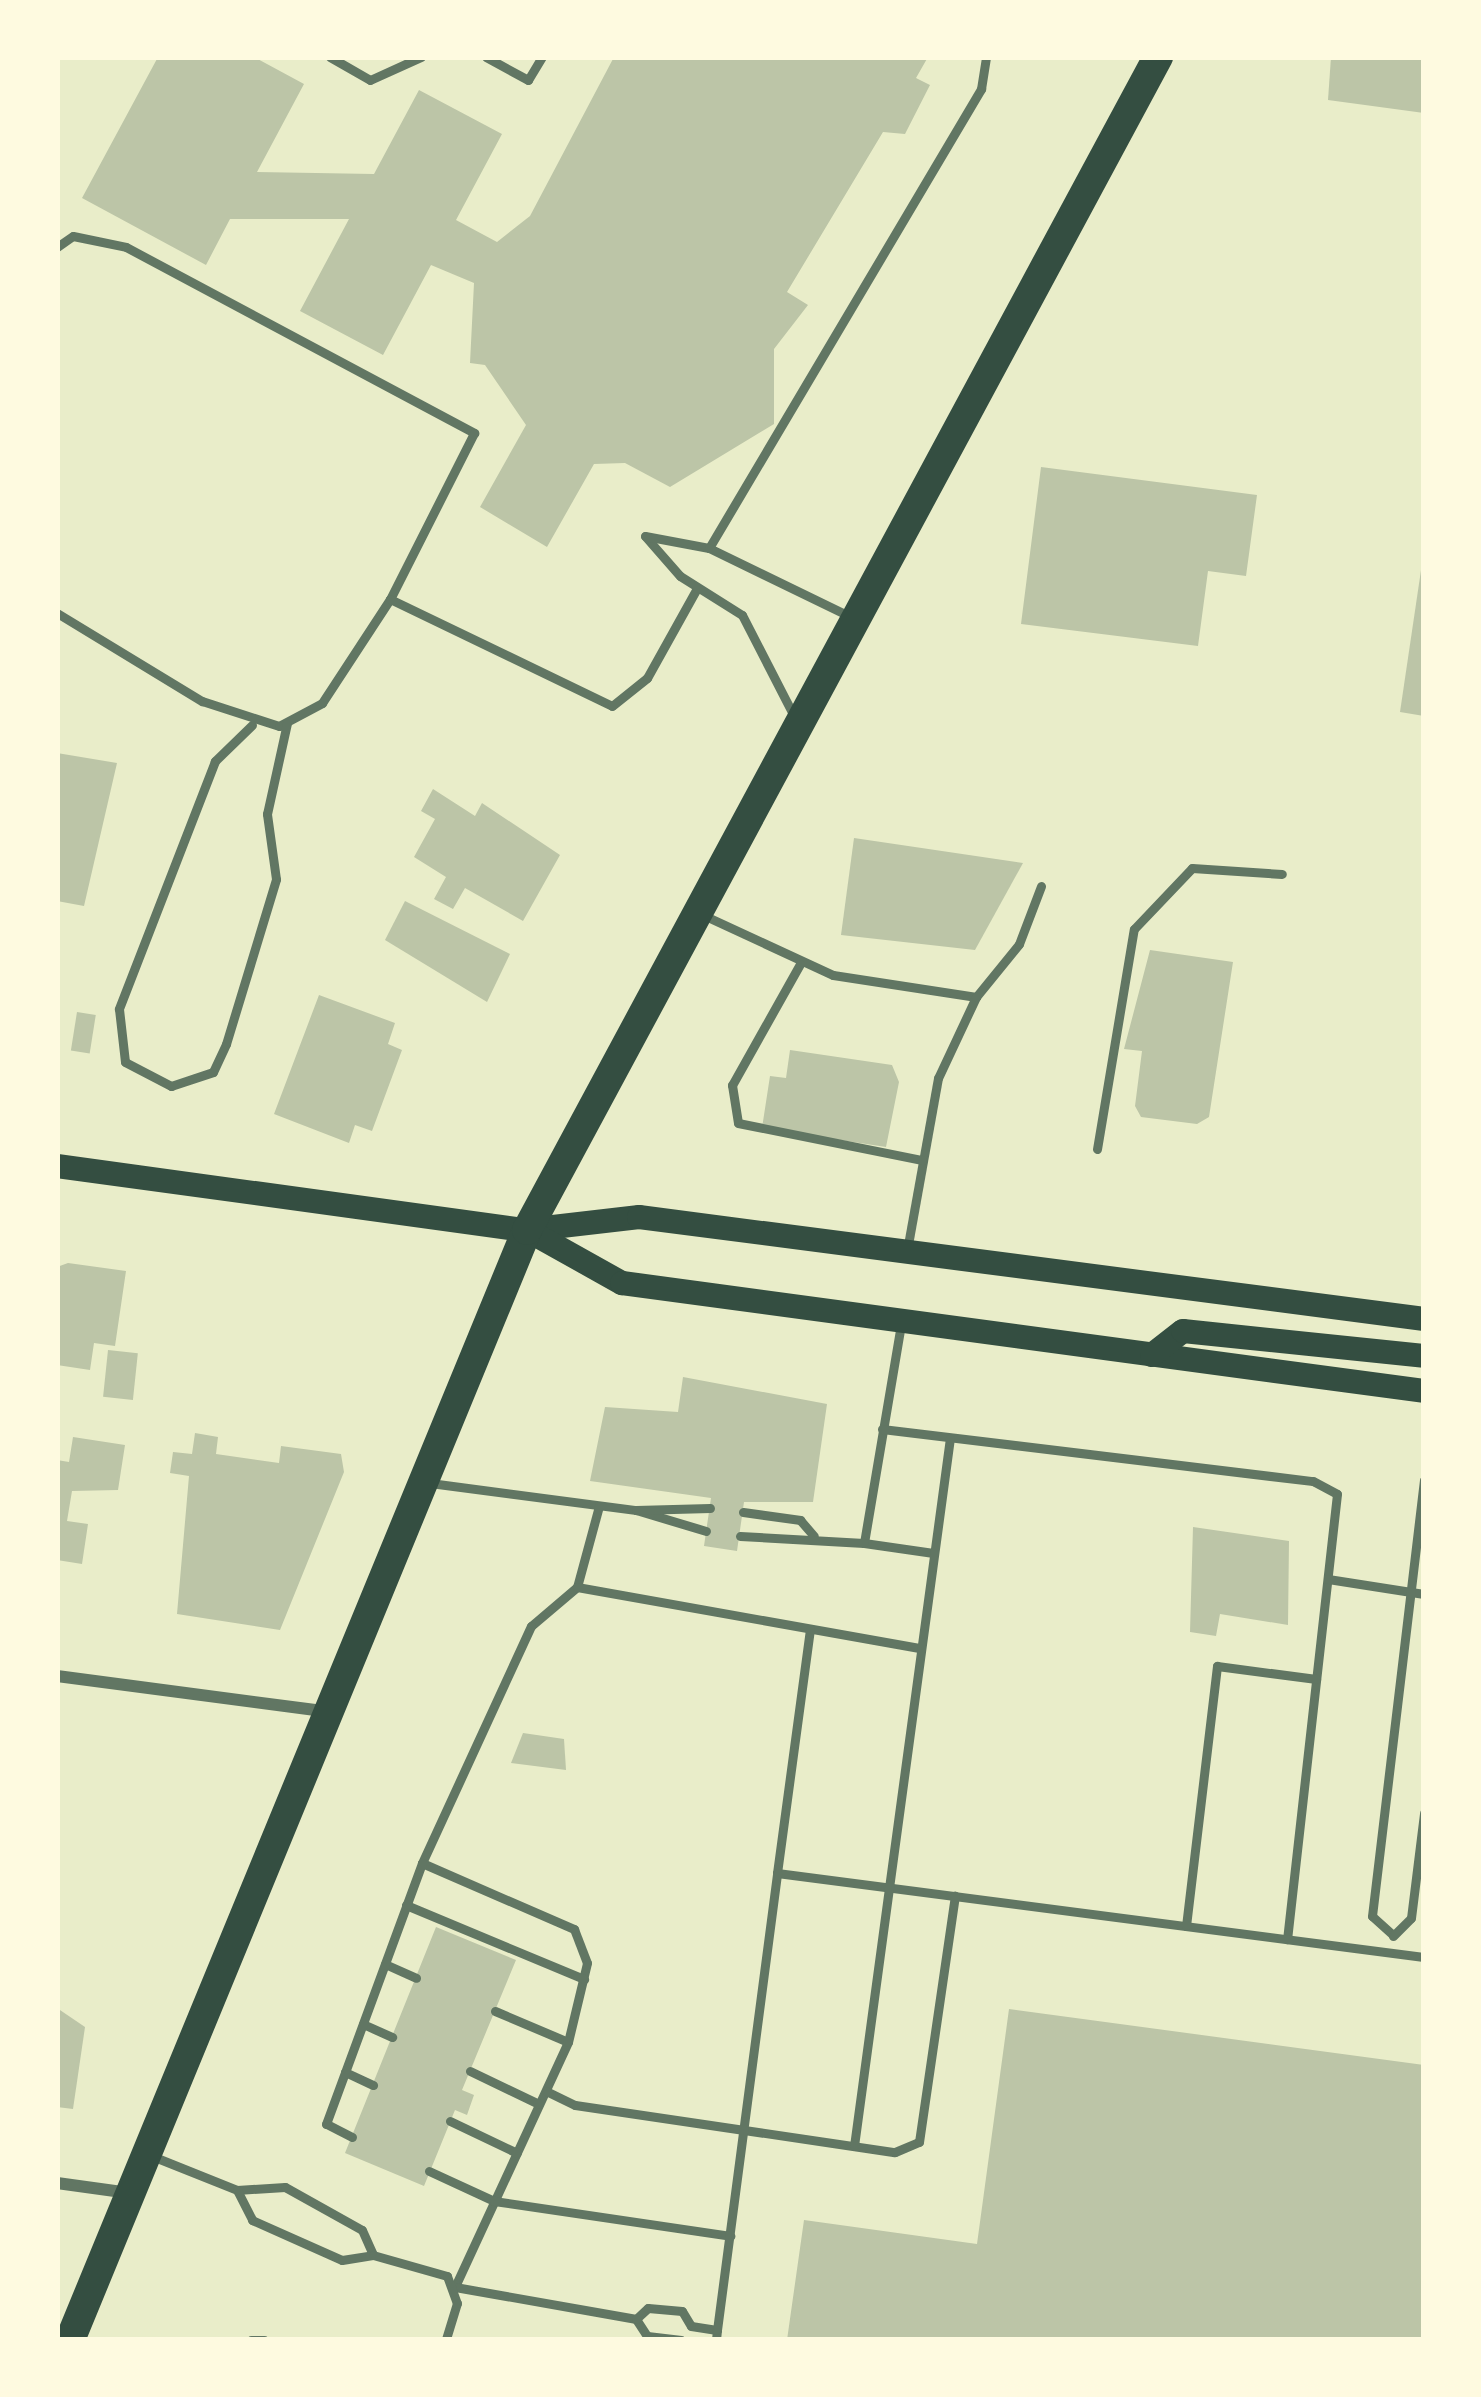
<!DOCTYPE html>
<style>
body{margin:0}
#map{position:relative;width:1481px;height:2397px;overflow:hidden;background:#e9edc9;font-family:"Libre Baskerville",serif}
div>[style]{position:absolute}
.building>*{inset:0;background:#bcc5a7;transform-origin:0 0}
.service>*{height:9px;margin:-4.5px;padding:0 4.5px;transform-origin:4.5px;border-radius:4.5px;background:#617663}
.minor>*{height:12px;margin:-6px;padding:0 6px;transform-origin:6px;border-radius:6px;background:#617663}
.secondary>*{height:24px;margin:-12px;padding:0 12px;transform-origin:12px;border-radius:12px;background:#344e41}
.primary>*{height:30px;margin:-15px;padding:0 15px;transform-origin:15px;border-radius:15px;background:#344e41}
span{translate:-50% -50%;white-space:nowrap;text-align:center;line-height:1.15;-webkit-text-stroke:12px #fefae0;paint-order:stroke}
.frame{position:absolute;inset:0;border:60px solid #fefae0;pointer-events:none}
</style>
<div id="map">
<div class="building">
<div style="clip-path:polygon(158px 57px,254px 57px,304px 84px,257px 172px,374px 174px,419px 90px,502px 134px,456px 220px,497px 242px,530px 216px,614px 57px,928px 57px,916px 78px,930px 85px,905px 134px,883px 132px,787px 292px,808px 305px,774px 349px,774px 424px,670px 487px,625px 463px,594px 464px,547px 547px,480px 507px,526px 425px,485px 365px,470px 363px,474px 283px,431px 265px,383px 355px,300px 311px,349px 219px,230px 219px,206px 265px,82px 198px)"></div>
<div style="clip-path:polygon(1331px 57px,1424px 57px,1424px 113px,1328px 100px)"></div>
<div style="clip-path:polygon(1041px 467px,1257px 495px,1246px 576px,1208px 571px,1198px 646px,1021px 624px)"></div>
<div style="clip-path:polygon(1424px 550px,1424px 716px,1400px 712px)"></div>
<div style="clip-path:polygon(57px 753px,117px 763px,84px 906px,57px 901px)"></div>
<div style="clip-path:polygon(433px 789px,475px 816px,482px 803px,560px 855px,523px 921px,465px 888px,453px 909px,434px 899px,446px 877px,414px 857px,435px 819px,421px 811px)"></div>
<div style="clip-path:polygon(854px 838px,1023px 863px,975px 950px,841px 935px)"></div>
<div style="clip-path:polygon(405px 901px,510px 954px,487px 1002px,385px 940px)"></div>
<div style="clip-path:polygon(1150px 950px,1233px 962px,1209px 1117px,1197px 1124px,1141px 1117px,1135px 1106px,1142px 1051px,1124px 1049px)"></div>
<div style="clip-path:polygon(319px 995px,395px 1023px,388px 1044px,402px 1050px,372px 1131px,355px 1125px,349px 1143px,274px 1114px)"></div>
<div style="left:77px;top:1012px;width:19px;height:39px;rotate:9deg"></div>
<div style="clip-path:polygon(790px 1050px,892px 1065px,899px 1082px,886px 1147px,762px 1128px,770px 1076px,786px 1078px)"></div>
<div style="clip-path:polygon(68px 1263px,126px 1271px,115px 1346px,94px 1343px,90px 1370px,57px 1365px,57px 1267px)"></div>
<div style="left:108px;top:1350px;width:30px;height:47px;rotate:6deg"></div>
<div style="clip-path:polygon(683px 1377px,827px 1404px,813px 1502px,744px 1502px,737px 1551px,704px 1546px,711px 1498px,590px 1481px,605px 1407px,678px 1412px)"></div>
<div style="clip-path:polygon(195px 1433px,218px 1437px,216px 1454px,279px 1463px,281px 1446px,341px 1454px,344px 1472px,280px 1630px,177px 1614px,189px 1476px,170px 1473px,173px 1452px,192px 1454px)"></div>
<div style="clip-path:polygon(73px 1437px,125px 1445px,118px 1490px,72px 1491px,67px 1521px,88px 1524px,82px 1564px,57px 1560px,57px 1460px,69px 1462px)"></div>
<div style="clip-path:polygon(1193px 1527px,1289px 1541px,1288px 1625px,1220px 1614px,1216px 1636px,1190px 1632px)"></div>
<div style="clip-path:polygon(523px 1733px,564px 1739px,566px 1770px,511px 1763px)"></div>
<div style="clip-path:polygon(436px 1927px,516px 1960px,462px 2090px,474px 2095px,467px 2115px,455px 2110px,424px 2186px,345px 2153px)"></div>
<div style="clip-path:polygon(57px 2008px,85px 2027px,73px 2109px,57px 2107px)"></div>
<div style="clip-path:polygon(1009px 2009px,1424px 2065px,1424px 2340px,787px 2340px,804px 2220px,977px 2244px)"></div>
</div>
<div class="service">
<div style="left:330px;top:57px;width:46px;rotate:29.9deg"></div>
<div style="left:370px;top:80px;width:56px;rotate:-24.3deg"></div>
<div style="left:486px;top:57px;width:48px;rotate:28.7deg"></div>
<div style="left:528px;top:80px;width:27px;rotate:-59deg"></div>
<div style="left:57px;top:247px;width:19px;rotate:-35deg"></div>
<div style="left:73px;top:236px;width:54px;rotate:11.7deg"></div>
<div style="left:126px;top:247px;width:395px;rotate:28.1deg"></div>
<div style="left:474px;top:433px;width:186px;rotate:116.8deg"></div>
<div style="left:709px;top:548px;width:534px;rotate:-59.35deg"></div>
<div style="left:981px;top:89px;width:32px;rotate:-81deg"></div>
<div style="left:57px;top:613px;width:170px;rotate:31.3deg"></div>
<div style="left:202px;top:701px;width:81px;rotate:18deg"></div>
<div style="left:279px;top:726px;width:49px;rotate:-28.1deg"></div>
<div style="left:322px;top:703px;width:124px;rotate:-56.8deg"></div>
<div style="left:390px;top:599px;width:246px;rotate:25.7deg"></div>
<div style="left:612px;top:706px;width:45px;rotate:-38.7deg"></div>
<div style="left:647px;top:678px;width:103px;rotate:-60.9deg"></div>
<div style="left:796px;top:720px;width:118px;rotate:-117.2deg"></div>
<div style="left:742px;top:615px;width:73px;rotate:-147.8deg"></div>
<div style="left:680px;top:576px;width:53px;rotate:-131.2deg"></div>
<div style="left:645px;top:536px;width:65px;rotate:10.6deg"></div>
<div style="left:709px;top:548px;width:158px;rotate:25.9deg"></div>
<div style="left:252px;top:725px;width:52px;rotate:135.8deg"></div>
<div style="left:215px;top:761px;width:266px;rotate:111.2deg"></div>
<div style="left:119px;top:1009px;width:53px;rotate:83.5deg"></div>
<div style="left:125px;top:1062px;width:52px;rotate:27.6deg"></div>
<div style="left:171px;top:1086px;width:44px;rotate:-18.4deg"></div>
<div style="left:213px;top:1072px;width:31px;rotate:-65deg"></div>
<div style="left:226px;top:1044px;width:172px;rotate:-73.1deg"></div>
<div style="left:276px;top:879px;width:66px;rotate:-97.9deg"></div>
<div style="left:267px;top:814px;width:93px;rotate:-77.6deg"></div>
<div style="left:701px;top:914px;width:145px;rotate:24.8deg"></div>
<div style="left:833px;top:975px;width:145px;rotate:8.7deg"></div>
<div style="left:976px;top:997px;width:89px;rotate:115.1deg"></div>
<div style="left:938px;top:1078px;width:176px;rotate:100.2deg"></div>
<div style="left:800px;top:964px;width:139px;rotate:119.3deg"></div>
<div style="left:732px;top:1085px;width:38px;rotate:81deg"></div>
<div style="left:738px;top:1123px;width:188px;rotate:11.4deg"></div>
<div style="left:976px;top:997px;width:68px;rotate:-50.9deg"></div>
<div style="left:1019px;top:944px;width:62px;rotate:-69.2deg"></div>
<div style="left:1097px;top:1149px;width:223px;rotate:-80.5deg"></div>
<div style="left:1134px;top:929px;width:84px;rotate:-46.4deg"></div>
<div style="left:1192px;top:868px;width:90px;rotate:3.8deg"></div>
<div style="left:901px;top:1324px;width:222px;rotate:99.6deg"></div>
<div style="left:864px;top:1543px;width:70px;rotate:8.2deg"></div>
<div style="left:882px;top:1429px;width:434px;rotate:6.9deg"></div>
<div style="left:1313px;top:1481px;width:27px;rotate:28deg"></div>
<div style="left:1337px;top:1494px;width:448px;rotate:96.4deg"></div>
<div style="left:430px;top:1483px;width:208px;rotate:7.5deg"></div>
<div style="left:636px;top:1510px;width:73px;rotate:16.7deg"></div>
<div style="left:599px;top:1506px;width:84px;rotate:105.2deg"></div>
<div style="left:577px;top:1587px;width:60px;rotate:139.7deg"></div>
<div style="left:531px;top:1626px;width:261px;rotate:114.7deg"></div>
<div style="left:422px;top:1863px;width:166px;rotate:23.5deg"></div>
<div style="left:574px;top:1929px;width:36px;rotate:69deg"></div>
<div style="left:587px;top:1963px;width:81px;rotate:103.5deg"></div>
<div style="left:568px;top:2042px;width:270px;rotate:114.8deg"></div>
<div style="left:455px;top:2287px;width:184px;rotate:10deg"></div>
<div style="left:636px;top:1510px;width:74px;rotate:-1.5deg"></div>
<div style="left:743px;top:1512px;width:58px;rotate:8deg"></div>
<div style="left:800px;top:1520px;width:21px;rotate:49deg"></div>
<div style="left:740px;top:1536px;width:124px;rotate:3.2deg"></div>
<div style="left:1328px;top:1579px;width:97px;rotate:8.9deg"></div>
<div style="left:577px;top:1587px;width:349px;rotate:10.1deg"></div>
<div style="left:810px;top:1629px;width:246px;rotate:97.7deg"></div>
<div style="left:777px;top:1873px;width:652px;rotate:7.4deg"></div>
<div style="left:406px;top:1905px;width:193px;rotate:22.6deg"></div>
<div style="left:1186px;top:1926px;width:262px;rotate:-83.2deg"></div>
<div style="left:1217px;top:1666px;width:100px;rotate:7.5deg"></div>
<div style="left:1393px;top:1935px;width:28px;rotate:-138deg"></div>
<div style="left:1372px;top:1916px;width:439px;rotate:-83.2deg"></div>
<div style="left:1393px;top:1936px;width:25px;rotate:-45deg"></div>
<div style="left:1411px;top:1918px;width:106px;rotate:-82.9deg"></div>
<div style="left:385px;top:1964px;width:34px;rotate:24deg"></div>
<div style="left:495px;top:2011px;width:79px;rotate:23deg"></div>
<div style="left:363px;top:2024px;width:32px;rotate:24deg"></div>
<div style="left:470px;top:2071px;width:76px;rotate:25.6deg"></div>
<div style="left:345px;top:2072px;width:31px;rotate:25deg"></div>
<div style="left:546px;top:2091px;width:32px;rotate:26deg"></div>
<div style="left:575px;top:2105px;width:323px;rotate:8.4deg"></div>
<div style="left:895px;top:2152px;width:26px;rotate:-23deg"></div>
<div style="left:919px;top:2142px;width:249px;rotate:-81.7deg"></div>
<div style="left:450px;top:2121px;width:74px;rotate:25.5deg"></div>
<div style="left:352px;top:2137px;width:29px;rotate:-153deg"></div>
<div style="left:326px;top:2124px;width:278px;rotate:-69.8deg"></div>
<div style="left:854px;top:2146px;width:714px;rotate:-82.28deg"></div>
<div style="left:152px;top:2156px;width:92px;rotate:21.8deg"></div>
<div style="left:237px;top:2190px;width:48px;rotate:-3.6deg"></div>
<div style="left:285px;top:2187px;width:88px;rotate:29.2deg"></div>
<div style="left:362px;top:2230px;width:27px;rotate:66deg"></div>
<div style="left:429px;top:2171px;width:72px;rotate:24.8deg"></div>
<div style="left:494px;top:2201px;width:239px;rotate:8.4deg"></div>
<div style="left:237px;top:2190px;width:34px;rotate:63deg"></div>
<div style="left:252px;top:2220px;width:98px;rotate:24deg"></div>
<div style="left:342px;top:2260px;width:31px;rotate:-9deg"></div>
<div style="left:373px;top:2255px;width:77px;rotate:15.8deg"></div>
<div style="left:447px;top:2276px;width:29px;rotate:70deg"></div>
<div style="left:457px;top:2303px;width:39px;rotate:107deg"></div>
<div style="left:691px;top:2326px;width:26px;rotate:9deg"></div>
<div style="left:717px;top:2330px;width:10px;rotate:96deg"></div>
<div style="left:717px;top:2330px;width:461px;rotate:-82.5deg"></div>
<div style="left:251px;top:2340px;width:13px"></div>
<div style="left:681px;top:2340px;width:34px;rotate:-173deg"></div>
<div style="left:647px;top:2336px;width:20px;rotate:-123deg"></div>
<div style="left:636px;top:2319px;width:16px;rotate:-43deg"></div>
<div style="left:648px;top:2308px;width:34px;rotate:5deg"></div>
<div style="left:682px;top:2311px;width:17px;rotate:59deg"></div>
</div>
<div class="minor">
<div style="left:57px;top:1676px;width:274px;rotate:7.5deg"></div>
<div style="left:57px;top:2183px;width:73px;rotate:7.9deg"></div>
</div>
<div class="secondary">
<div style="left:57px;top:1166px;width:474px;rotate:7.8deg"></div>
<div style="left:527px;top:1230px;width:113px;rotate:-6.6deg"></div>
<div style="left:639px;top:1217px;width:792px;rotate:7.4deg"></div>
<div style="left:527px;top:1230px;width:109px;rotate:29.2deg"></div>
<div style="left:622px;top:1283px;width:809px;rotate:7.67deg"></div>
<div style="left:1152px;top:1355px;width:39px;rotate:-38deg"></div>
<div style="left:1183px;top:1331px;width:242px;rotate:5.9deg"></div>
</div>
<div class="primary">
<div style="left:70px;top:2340px;width:1200px;rotate:-67.62deg"></div>
<div style="left:527px;top:1230px;width:1332px;rotate:-61.72deg"></div>
</div>
<div class="frame"></div>
</div>
